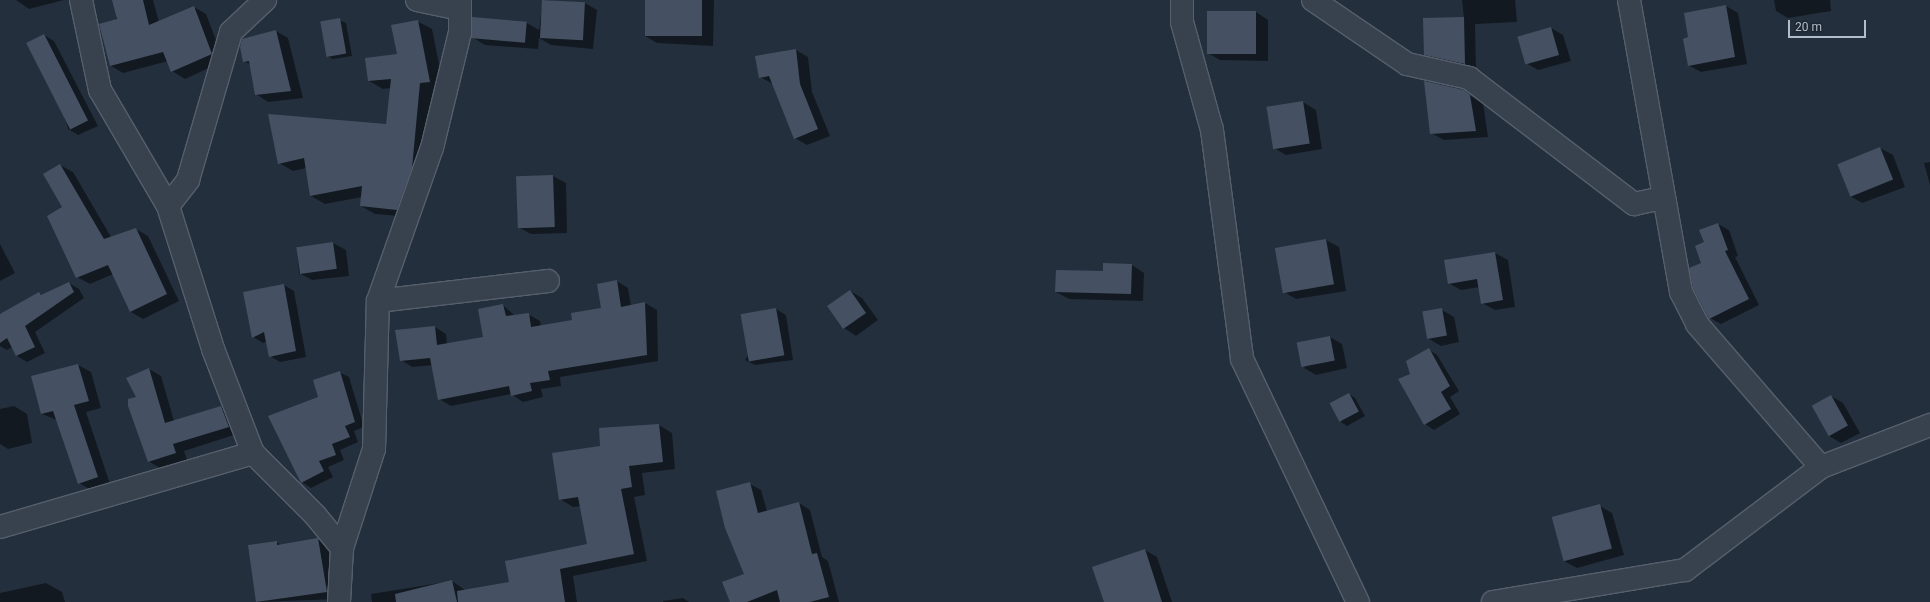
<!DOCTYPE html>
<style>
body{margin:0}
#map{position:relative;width:1930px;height:602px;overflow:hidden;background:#242f3e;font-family:Roboto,sans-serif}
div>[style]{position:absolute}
.shadow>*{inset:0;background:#0007}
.building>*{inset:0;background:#455162;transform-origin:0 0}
.roads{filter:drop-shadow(1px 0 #565f6c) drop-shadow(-1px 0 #565f6c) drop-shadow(0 1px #565f6c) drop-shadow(0 -1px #565f6c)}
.minor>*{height:22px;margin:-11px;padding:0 11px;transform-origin:11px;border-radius:11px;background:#38414e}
span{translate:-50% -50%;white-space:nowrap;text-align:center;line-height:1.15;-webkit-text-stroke:3px #1d2633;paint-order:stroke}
.scale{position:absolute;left:1788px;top:20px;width:78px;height:18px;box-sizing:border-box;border:2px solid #b4bcc9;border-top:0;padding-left:5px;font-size:12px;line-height:14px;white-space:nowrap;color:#b4bcc9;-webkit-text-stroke:3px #1d2633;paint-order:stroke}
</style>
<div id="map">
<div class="shadow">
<div style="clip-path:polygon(16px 0,64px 0,29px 9px)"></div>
<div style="clip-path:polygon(118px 0,153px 0,159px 22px,194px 7px,206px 14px,224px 61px,185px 79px,172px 71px,168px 61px,123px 73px,111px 66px)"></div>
<div style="clip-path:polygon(543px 0,585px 3px,597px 10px,593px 49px,551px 45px,539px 38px,538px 49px,485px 45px,472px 37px,473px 18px,527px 23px,539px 30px)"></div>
<div style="clip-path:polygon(646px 0,714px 0,713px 46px,657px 43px,645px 36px)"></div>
<div style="clip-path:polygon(1462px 0,1515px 0,1517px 22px,1475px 24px,1476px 70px,1436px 61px,1425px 54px,1424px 19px,1464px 18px)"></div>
<div style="clip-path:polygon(1774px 0,1830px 0,1831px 11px,1788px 18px,1776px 11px)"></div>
<div style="clip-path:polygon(1726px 6px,1738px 13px,1747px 64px,1701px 72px,1688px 65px)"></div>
<div style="clip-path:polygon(1256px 12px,1268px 20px,1268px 61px,1220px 60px,1208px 53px)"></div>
<div style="clip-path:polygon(339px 20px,346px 23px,352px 56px,333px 59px,327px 56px)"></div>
<div style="clip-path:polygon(417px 21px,432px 29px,444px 89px,433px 91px,425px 176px,411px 217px,375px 214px,361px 206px,362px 197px,325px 204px,311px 196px,306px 168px,293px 171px,279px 163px,387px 125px,391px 88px,383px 89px,369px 81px,398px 55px)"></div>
<div style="clip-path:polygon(1551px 28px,1563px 35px,1571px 61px,1538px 70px,1526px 63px)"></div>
<div style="clip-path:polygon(276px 31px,288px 38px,303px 98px,268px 102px,256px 94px,251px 65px,244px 61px)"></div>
<div style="clip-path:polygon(44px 35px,54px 41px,98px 126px,78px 135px,68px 129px)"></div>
<div style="clip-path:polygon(796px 50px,808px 57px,812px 92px,830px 136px,807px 145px,795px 138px,773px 84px,760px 77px)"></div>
<div style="clip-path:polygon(1463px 91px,1483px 103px,1488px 137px,1444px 140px,1431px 133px)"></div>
<div style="clip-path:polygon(1303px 102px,1316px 110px,1322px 149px,1286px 155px,1274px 148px)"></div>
<div style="clip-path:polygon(1880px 148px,1893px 155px,1905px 187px,1862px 203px,1850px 196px)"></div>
<div style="clip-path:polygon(1930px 162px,1930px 185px,1924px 163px)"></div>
<div style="clip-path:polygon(60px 165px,73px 172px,111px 237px,136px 229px,148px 236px,179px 301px,143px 319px,131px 312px,113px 274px,90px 284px,77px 277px,64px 207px)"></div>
<div style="clip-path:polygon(553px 176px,566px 183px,567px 233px,531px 234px,518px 227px,517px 178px)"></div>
<div style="clip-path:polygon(1718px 224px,1729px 230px,1738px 256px,1735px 257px,1759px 305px,1721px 324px,1710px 318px,1703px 264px)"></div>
<div style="clip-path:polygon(1326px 240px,1339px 247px,1346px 291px,1296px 299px,1284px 292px,1277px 248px)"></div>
<div style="clip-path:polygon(333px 243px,346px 250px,349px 276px,312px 280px,299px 273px,297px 247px)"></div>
<div style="clip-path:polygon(0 244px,15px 273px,0 281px)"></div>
<div style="clip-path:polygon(1495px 253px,1508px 260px,1515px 307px,1495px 310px,1482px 303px,1480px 287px,1461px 290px,1448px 283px)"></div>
<div style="clip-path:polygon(1132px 265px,1144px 273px,1143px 301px,1069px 299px,1056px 292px,1104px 272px)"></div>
<div style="clip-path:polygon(617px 281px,628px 288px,631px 306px,645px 303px,657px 310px,658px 361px,560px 377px,561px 386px,541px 389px,543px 397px,523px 402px,511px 394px,451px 406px,439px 399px,433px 365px,412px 367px,401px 360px,435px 327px,446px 334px,447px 344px,484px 338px,503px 305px,515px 316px,528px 314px,540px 321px,541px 326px,574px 320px,602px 309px)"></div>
<div style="clip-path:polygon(69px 283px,79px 289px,84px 298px,35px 332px,45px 353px,27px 362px,17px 356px,12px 347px,7px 350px,0 346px,0 315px,39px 293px,42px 295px)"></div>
<div style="clip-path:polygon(284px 285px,294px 291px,306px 357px,280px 362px,270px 356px,267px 341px,263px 343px,253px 337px)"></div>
<div style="clip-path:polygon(850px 291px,862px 298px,878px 320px,856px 336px,844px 328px)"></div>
<div style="clip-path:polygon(776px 309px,786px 315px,793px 360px,755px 365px,745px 360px)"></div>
<div style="clip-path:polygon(1442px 310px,1454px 317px,1459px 342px,1441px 346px,1429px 339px)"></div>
<div style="clip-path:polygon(1330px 337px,1342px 344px,1347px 368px,1316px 375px,1304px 368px)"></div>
<div style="clip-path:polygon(1429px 350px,1437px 355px,1459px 391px,1450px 397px,1460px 414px,1434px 430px,1425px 424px,1399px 379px,1411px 375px)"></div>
<div style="clip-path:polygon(78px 365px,91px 372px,101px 408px,86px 412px,110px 484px,91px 490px,79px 483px,57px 420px,42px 414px,32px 377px)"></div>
<div style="clip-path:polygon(149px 369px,161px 376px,174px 421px,221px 407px,233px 414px,240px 433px,184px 451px,187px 460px,160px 468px,148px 461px,137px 398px)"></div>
<div style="clip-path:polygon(339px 372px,349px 377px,364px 427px,354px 431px,358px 442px,340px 450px,344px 460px,328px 467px,333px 477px,311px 488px,302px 482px,319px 398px)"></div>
<div style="clip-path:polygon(1349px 394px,1355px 398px,1365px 416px,1347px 426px,1341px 422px)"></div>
<div style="clip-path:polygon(1831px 396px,1843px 403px,1860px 433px,1841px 443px,1829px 436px,1813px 406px)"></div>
<div style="clip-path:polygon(14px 406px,27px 414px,32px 443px,8px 449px,0 444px,0 409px)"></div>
<div style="clip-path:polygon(659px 425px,672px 433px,675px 469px,642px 473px,645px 495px,634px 497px,647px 561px,573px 576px,577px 602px,372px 602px,371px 594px,452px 581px,465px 590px,510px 583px,588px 544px,581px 506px,573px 507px,560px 499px,601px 447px)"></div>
<div style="clip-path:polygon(750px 484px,761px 490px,767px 511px,799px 503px,810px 510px,822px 557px,828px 561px,839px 602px,731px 602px,746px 574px)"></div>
<div style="clip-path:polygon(1600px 506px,1612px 513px,1624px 555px,1577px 568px,1564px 561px)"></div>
<div style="clip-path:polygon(317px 539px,330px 546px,339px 599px,257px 602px,249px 546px,276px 542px,282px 545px)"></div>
<div style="clip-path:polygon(1145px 550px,1157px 557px,1172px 602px,1105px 602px)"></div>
<div style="clip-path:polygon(46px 583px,62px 592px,65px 602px,0 602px,0 593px)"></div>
<div style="clip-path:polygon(683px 598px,689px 602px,663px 602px,663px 601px)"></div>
</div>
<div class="building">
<div style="clip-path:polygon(112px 0,143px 0,149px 25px,194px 6px,212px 54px,171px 72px,163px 52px,110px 66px,99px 24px,117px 19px)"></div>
<div style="left:542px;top:0;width:43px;height:38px;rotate:3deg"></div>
<div style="left:645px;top:0;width:57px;height:36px"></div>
<div style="clip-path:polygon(1726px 5px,1735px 57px,1688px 66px,1683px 39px,1688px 37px,1684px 13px)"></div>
<div style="left:1207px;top:11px;width:49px;height:43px"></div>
<div style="left:472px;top:17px;width:55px;height:21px;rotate:5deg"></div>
<div style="clip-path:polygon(1464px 17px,1465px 64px,1424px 55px,1423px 18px)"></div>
<div style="left:340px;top:18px;width:36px;height:20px;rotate:80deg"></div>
<div style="clip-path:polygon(418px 20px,430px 82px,420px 83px,412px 168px,397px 210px,360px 206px,362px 186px,310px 196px,304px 158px,278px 164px,268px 114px,386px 124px,391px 79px,368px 81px,365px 58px,397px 54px,391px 25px)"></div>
<div style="left:1551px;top:27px;width:29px;height:35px;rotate:74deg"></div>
<div style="clip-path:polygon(276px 30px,291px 91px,255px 95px,249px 61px,243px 62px,240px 47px,242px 39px)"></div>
<div style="left:44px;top:34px;width:97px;height:20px;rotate:63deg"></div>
<div style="clip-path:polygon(796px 49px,800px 84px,818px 129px,794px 139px,769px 76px,759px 78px,755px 56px)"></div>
<div style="clip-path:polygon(1424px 81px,1464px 90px,1470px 95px,1476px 131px,1430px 134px)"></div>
<div style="left:1303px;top:101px;width:43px;height:37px;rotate:81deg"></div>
<div style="left:1880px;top:147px;width:35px;height:46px;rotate:68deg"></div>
<div style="clip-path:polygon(60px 164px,104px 239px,136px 228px,167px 294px,130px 312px,108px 265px,76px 278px,47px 216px,62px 207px,43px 174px)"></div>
<div style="left:553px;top:175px;width:52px;height:37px;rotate:88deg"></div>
<div style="clip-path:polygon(1718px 223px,1728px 250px,1725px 251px,1749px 299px,1709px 319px,1693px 288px,1689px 268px,1701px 263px,1695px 246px,1704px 242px,1699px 230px)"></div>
<div style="left:1326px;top:239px;width:46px;height:52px;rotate:80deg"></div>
<div style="left:333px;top:242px;width:27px;height:37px;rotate:82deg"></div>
<div style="clip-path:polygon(1495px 252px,1503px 300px,1481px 304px,1477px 279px,1448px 284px,1444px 260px)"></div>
<div style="clip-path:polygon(1103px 263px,1132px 264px,1131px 294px,1055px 292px,1056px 270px,1103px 271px)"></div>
<div style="clip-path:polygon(617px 280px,621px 307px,645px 302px,647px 355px,548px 371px,550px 380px,530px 383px,532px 391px,511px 396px,509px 386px,438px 400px,430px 358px,400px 361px,395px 330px,435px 326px,437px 345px,483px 337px,478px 309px,503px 304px,506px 316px,529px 313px,531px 327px,572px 320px,571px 313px,601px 308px,597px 284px)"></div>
<div style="clip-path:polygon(69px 282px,74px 292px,25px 326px,35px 347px,16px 356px,7px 338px,0 343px,0 314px,39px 292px,41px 295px)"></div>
<div style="clip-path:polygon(284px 284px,296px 351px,269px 357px,264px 332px,252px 338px,243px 292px)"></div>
<div style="left:850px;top:290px;width:28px;height:28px;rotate:55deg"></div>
<div style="left:776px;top:308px;width:48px;height:36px;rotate:80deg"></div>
<div style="left:1442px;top:308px;width:28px;height:20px;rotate:80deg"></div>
<div style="left:1330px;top:336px;width:25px;height:34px;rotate:79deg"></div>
<div style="clip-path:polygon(1429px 348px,1450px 386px,1441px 392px,1451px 409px,1424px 425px,1398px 379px,1410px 374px,1406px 361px)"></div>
<div style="clip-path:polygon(78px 364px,89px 401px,74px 405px,98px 477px,78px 484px,53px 411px,41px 414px,31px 376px)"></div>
<div style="clip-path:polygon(149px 368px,165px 423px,221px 406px,229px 427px,173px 444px,176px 453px,148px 462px,128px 406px,128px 399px,136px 397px,126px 378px)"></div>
<div style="clip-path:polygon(340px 371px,355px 422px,345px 426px,350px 437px,332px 444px,336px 455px,319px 461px,324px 471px,301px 483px,268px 416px,318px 397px,313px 380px)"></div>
<div style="left:1349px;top:393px;width:21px;height:22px;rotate:62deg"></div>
<div style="left:1831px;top:395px;width:35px;height:22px;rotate:61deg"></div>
<div style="clip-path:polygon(659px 424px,663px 462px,629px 466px,632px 487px,621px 489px,634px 554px,560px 569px,565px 602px,458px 602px,457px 591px,509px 582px,505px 561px,587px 544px,578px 497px,559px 500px,552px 453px,600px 446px,599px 428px)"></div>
<div style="clip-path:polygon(750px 482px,758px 513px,799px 502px,812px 554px,817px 553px,829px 597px,810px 602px,780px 602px,777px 590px,747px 602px,730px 602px,722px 582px,744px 574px,725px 528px,716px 491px)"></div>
<div style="left:1600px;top:504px;width:46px;height:50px;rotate:75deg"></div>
<div style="clip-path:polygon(318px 538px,327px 592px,256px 602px,248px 545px,277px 541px,277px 545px)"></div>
<div style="clip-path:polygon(1145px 549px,1162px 602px,1104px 602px,1092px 567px)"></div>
<div style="clip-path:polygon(452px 580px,457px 602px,396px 602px,395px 594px)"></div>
</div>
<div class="roads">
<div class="minor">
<div style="left:81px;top:0;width:92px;rotate:78.1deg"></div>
<div style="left:100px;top:90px;width:134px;rotate:59.6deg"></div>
<div style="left:168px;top:206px;width:150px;rotate:72.5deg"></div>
<div style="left:213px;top:349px;width:111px;rotate:69deg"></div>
<div style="left:253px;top:453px;width:88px;rotate:45deg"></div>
<div style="left:315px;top:515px;width:43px;rotate:50.7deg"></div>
<div style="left:417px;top:0;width:44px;rotate:11.8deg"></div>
<div style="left:1182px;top:0;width:22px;rotate:90deg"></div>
<div style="left:1182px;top:22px;width:112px;rotate:74.5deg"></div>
<div style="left:1212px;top:130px;width:231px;rotate:82.5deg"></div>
<div style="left:1242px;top:359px;width:269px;rotate:64.5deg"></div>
<div style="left:1313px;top:0;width:114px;rotate:34.2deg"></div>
<div style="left:1407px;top:64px;width:64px;rotate:12.7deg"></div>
<div style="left:1469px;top:78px;width:208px;rotate:37.4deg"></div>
<div style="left:1634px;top:204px;width:30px;rotate:-12deg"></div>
<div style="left:1629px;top:0;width:297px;rotate:79.9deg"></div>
<div style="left:1681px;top:292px;width:36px;rotate:63deg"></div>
<div style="left:1697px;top:324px;width:189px;rotate:49.1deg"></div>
<div style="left:168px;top:206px;width:33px;rotate:-52deg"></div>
<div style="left:188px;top:180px;width:154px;rotate:-73.8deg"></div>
<div style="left:231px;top:32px;width:47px;rotate:-43.3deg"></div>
<div style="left:378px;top:301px;width:171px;rotate:-6.7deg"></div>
<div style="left:0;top:527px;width:264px;rotate:-16.3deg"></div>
<div style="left:339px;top:602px;width:54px;rotate:-86.8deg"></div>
<div style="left:342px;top:548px;width:104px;rotate:-72.1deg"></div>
<div style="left:374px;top:449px;width:148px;rotate:-88.5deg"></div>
<div style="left:378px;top:301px;width:162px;rotate:-70.6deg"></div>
<div style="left:432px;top:148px;width:119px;rotate:-76.4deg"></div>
<div style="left:460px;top:32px;width:32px;rotate:-90deg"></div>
<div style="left:1493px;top:602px;width:195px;rotate:-9.5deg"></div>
<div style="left:1685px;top:570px;width:171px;rotate:-37.1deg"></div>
<div style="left:1821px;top:467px;width:117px;rotate:-21.1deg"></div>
</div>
</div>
<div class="scale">20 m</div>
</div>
